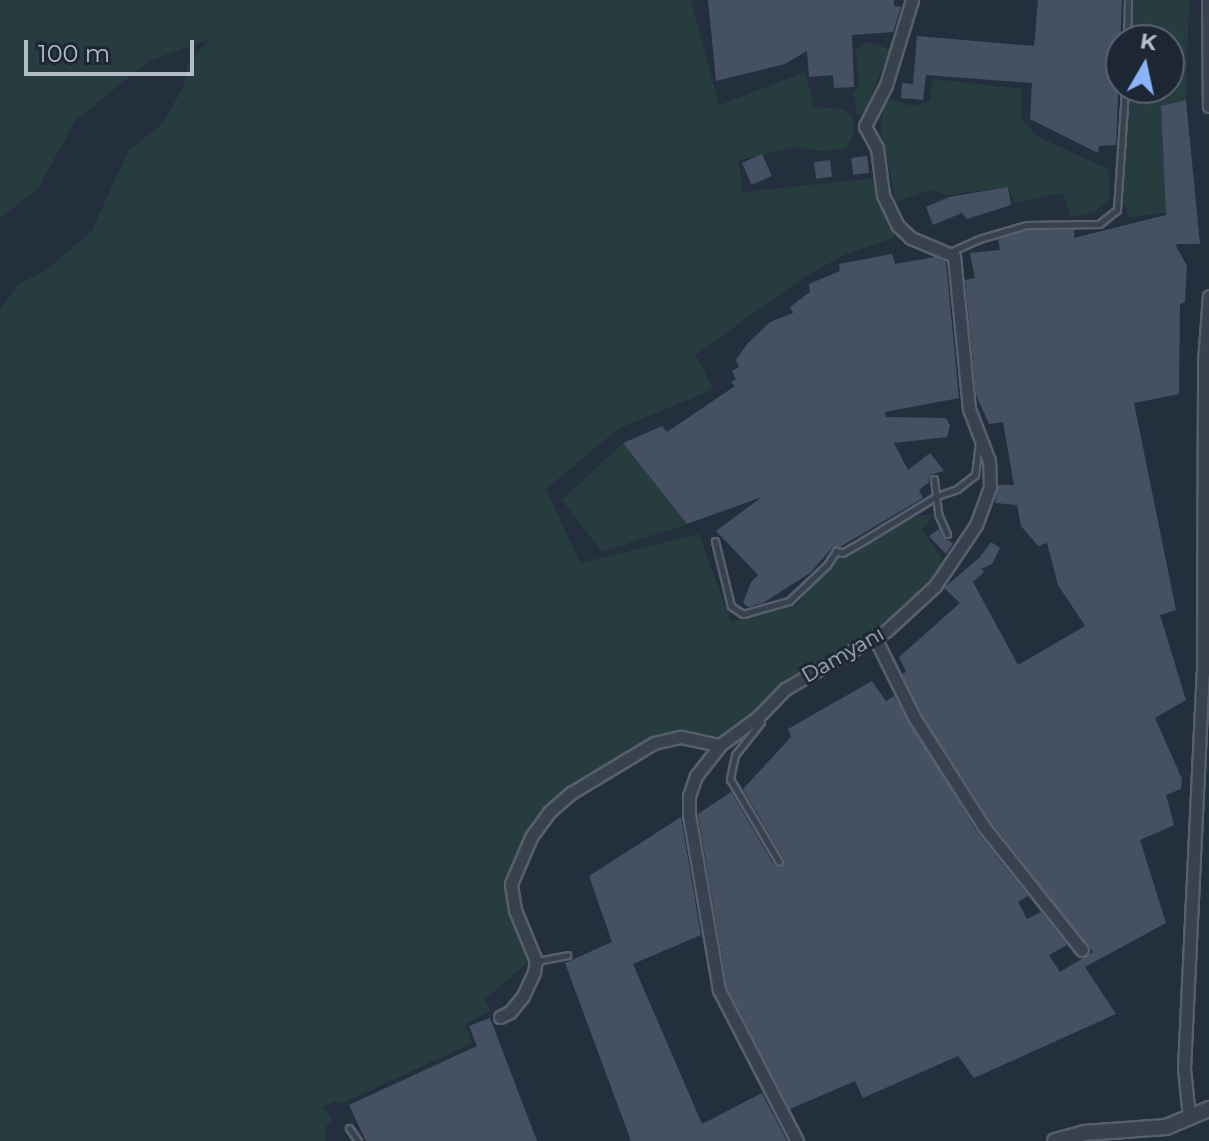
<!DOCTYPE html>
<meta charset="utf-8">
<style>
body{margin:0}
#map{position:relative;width:1209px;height:1141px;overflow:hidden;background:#242f3e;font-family:Montserrat,sans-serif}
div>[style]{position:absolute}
.green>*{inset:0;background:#263c3f}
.building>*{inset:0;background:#455162;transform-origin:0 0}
.roads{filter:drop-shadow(2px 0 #565f6c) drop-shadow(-2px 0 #565f6c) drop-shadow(0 2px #565f6c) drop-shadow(0 -2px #565f6c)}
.service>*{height:5px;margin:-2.5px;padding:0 2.5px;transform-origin:2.5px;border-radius:2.5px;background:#38414e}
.minor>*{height:11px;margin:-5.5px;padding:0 5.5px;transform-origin:5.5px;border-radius:5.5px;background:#38414e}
.tertiary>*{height:14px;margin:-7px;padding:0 7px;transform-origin:7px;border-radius:7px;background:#38414e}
span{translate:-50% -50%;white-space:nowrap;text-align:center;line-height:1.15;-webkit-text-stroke:6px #1d2633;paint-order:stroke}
.street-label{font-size:20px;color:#b4bcc9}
.north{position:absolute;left:1105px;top:24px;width:80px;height:80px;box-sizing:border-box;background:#1d2633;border:2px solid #59626f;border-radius:50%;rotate:9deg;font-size:22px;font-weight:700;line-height:32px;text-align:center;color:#b4bcc9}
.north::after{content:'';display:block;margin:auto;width:28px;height:36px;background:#8ab4f8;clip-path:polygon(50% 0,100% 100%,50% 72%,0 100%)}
.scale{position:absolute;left:24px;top:40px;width:170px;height:36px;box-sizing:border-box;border:4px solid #b4bcc9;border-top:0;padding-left:10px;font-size:24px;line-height:28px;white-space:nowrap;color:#b4bcc9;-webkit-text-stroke:6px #1d2633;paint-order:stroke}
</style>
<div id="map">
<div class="green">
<div style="clip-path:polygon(0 0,691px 0,719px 105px,805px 72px,814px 107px,843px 109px,853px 117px,854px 132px,846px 149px,818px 151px,794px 147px,739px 160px,742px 192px,875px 178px,894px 238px,844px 255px,803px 278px,695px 355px,714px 389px,618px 429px,546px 489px,580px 563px,699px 534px,731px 622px,798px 604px,833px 560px,858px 552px,912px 516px,934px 514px,922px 530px,943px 560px,936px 577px,885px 628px,720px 740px,680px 734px,570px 791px,512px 869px,531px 960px,485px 999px,490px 1011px,465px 1024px,472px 1043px,341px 1104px,336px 1101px,323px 1107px,332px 1119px,326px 1127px,326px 1141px,0 1141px,0 310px,19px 284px,47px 269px,91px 232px,129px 150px,162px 124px,184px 86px,188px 62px,210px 39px,149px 61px,75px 121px,38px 189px,0 218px)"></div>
<div style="clip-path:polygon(1131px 0,1189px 0,1186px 100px,1161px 106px,1166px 213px,1130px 217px,1123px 202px,1129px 88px,1169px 88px,1169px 40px,1130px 40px)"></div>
<div style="clip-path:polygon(868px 42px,890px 49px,866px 109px,857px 115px,853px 92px,859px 86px,856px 49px)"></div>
<div style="clip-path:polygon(933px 79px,1022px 89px,1022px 120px,1037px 136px,1108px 169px,1110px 198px,1095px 212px,1071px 217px,1063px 193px,1014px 203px,1009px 187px,946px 195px,931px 190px,896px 202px,881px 131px,884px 97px,913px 106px,930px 102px)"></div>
<div style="clip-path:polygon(623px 443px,687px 524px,602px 552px,562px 500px)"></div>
</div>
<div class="building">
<div style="clip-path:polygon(708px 0,894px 0,894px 6px,901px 7px,893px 32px,852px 35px,854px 87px,834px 88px,833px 75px,809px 77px,807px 51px,785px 64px,716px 81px)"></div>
<div style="clip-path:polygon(1038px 0,1122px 0,1116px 145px,1099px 146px,1098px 153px,1030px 119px,1032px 83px,926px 75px,923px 100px,901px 98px,902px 83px,913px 84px,917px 36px,1034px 46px)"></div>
<div style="clip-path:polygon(1186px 100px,1200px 244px,1175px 244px,1187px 266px,1185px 302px,1180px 304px,1179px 394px,1134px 403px,1176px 610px,1160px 615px,1186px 700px,1155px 718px,1182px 779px,1181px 789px,1166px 795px,1174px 825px,1140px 840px,1166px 923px,1085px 967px,1116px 1014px,974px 1078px,958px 1056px,863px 1098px,855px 1081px,790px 1109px,727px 987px,698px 814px,731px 792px,774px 865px,782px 866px,784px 859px,743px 789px,791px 737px,788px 729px,872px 681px,886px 701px,894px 696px,977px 832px,1028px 896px,1018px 902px,1027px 919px,1041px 912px,1067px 945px,1049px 955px,1060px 972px,1093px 952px,991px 822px,921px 713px,902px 674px,906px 672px,899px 657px,960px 603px,944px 588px,980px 557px,991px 542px,1000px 548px,992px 564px,981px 569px,984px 572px,973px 582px,1018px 665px,1085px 626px,1058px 585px,1047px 543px,1038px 546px,1021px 526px,1017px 505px,995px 503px,998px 485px,1014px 485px,1003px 422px,989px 424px,976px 395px,965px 280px,975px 278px,970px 253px,1000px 250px,998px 239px,1028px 230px,1074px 230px,1074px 238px,1166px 215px,1161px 106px)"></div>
<div style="left:762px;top:154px;width:24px;height:22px;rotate:66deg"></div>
<div style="left:867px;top:156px;width:17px;height:16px;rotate:83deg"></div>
<div style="left:830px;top:160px;width:17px;height:16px;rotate:83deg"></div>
<div style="clip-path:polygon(1008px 187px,1011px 205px,967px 219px,962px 213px,933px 225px,926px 207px,949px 197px)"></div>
<div style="clip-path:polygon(892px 254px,895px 264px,935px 257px,946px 262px,959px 398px,885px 412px,886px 417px,946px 418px,950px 426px,947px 437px,894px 443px,908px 470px,930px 453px,944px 471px,930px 475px,929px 482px,919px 490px,923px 498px,840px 547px,833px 547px,810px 573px,763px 603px,748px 607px,743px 603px,751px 582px,758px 575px,716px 531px,762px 497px,687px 524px,623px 443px,662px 426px,667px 432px,735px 386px,731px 382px,736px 379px,732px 371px,739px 367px,736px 360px,747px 344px,770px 322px,793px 313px,790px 307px,810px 292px,809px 284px,840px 271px,839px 264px)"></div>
<div style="clip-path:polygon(939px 529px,943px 538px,953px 543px,946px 554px,929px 536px)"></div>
<div style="clip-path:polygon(681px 817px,701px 935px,633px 964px,702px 1124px,762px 1093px,787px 1141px,631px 1141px,565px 963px,612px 942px,589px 876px)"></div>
<div style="clip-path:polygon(490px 1018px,537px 1141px,366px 1141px,349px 1105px,477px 1046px,469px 1026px)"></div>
</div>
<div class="roads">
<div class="service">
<div style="left:1127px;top:40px;width:40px;rotate:-88.6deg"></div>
<div style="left:950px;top:252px;width:32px;rotate:-24deg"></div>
<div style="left:979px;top:239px;width:50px;rotate:-16.3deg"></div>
<div style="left:1027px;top:225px;width:72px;rotate:-0.8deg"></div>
<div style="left:1099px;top:224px;width:23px;rotate:-38deg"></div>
<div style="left:1117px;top:210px;width:122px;rotate:-86.2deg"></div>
<div style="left:934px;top:479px;width:35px;rotate:83deg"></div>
<div style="left:938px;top:514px;width:22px;rotate:66deg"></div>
<div style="left:715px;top:541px;width:67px;rotate:76.2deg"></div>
<div style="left:731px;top:606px;width:14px;rotate:34deg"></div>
<div style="left:743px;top:614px;width:48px;rotate:-15.8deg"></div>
<div style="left:789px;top:601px;width:52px;rotate:-43.5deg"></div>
<div style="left:827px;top:565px;width:17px;rotate:-57deg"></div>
<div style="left:836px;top:551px;width:6px;rotate:18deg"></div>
<div style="left:842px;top:553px;width:18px;rotate:-29deg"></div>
<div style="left:858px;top:544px;width:92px;rotate:-31.3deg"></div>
<div style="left:937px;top:496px;width:21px;rotate:-19deg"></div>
<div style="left:957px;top:489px;width:23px;rotate:-38deg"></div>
<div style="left:975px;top:475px;width:33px;rotate:-83deg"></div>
<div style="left:759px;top:717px;width:5px;rotate:68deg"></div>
<div style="left:761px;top:722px;width:42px;rotate:128.2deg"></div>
<div style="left:735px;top:755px;width:25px;rotate:102deg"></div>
<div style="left:730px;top:779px;width:96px;rotate:59.4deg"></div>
<div style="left:537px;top:961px;width:31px;rotate:-11deg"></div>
<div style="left:349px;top:1128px;width:16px;rotate:55deg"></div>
</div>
<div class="minor">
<div style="left:1208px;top:0;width:106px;rotate:89.5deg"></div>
<div style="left:875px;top:638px;width:88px;rotate:63.7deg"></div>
<div style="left:914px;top:717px;width:130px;rotate:57.5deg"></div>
<div style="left:984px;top:827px;width:157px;rotate:51.5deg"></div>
<div style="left:500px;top:1017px;width:11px;rotate:-27deg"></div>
<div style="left:510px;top:1012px;width:21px;rotate:-51deg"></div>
<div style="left:523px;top:996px;width:26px;rotate:-65deg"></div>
<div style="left:534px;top:972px;width:11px;rotate:-80deg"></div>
<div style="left:536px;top:961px;width:55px;rotate:-112.4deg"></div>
<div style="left:515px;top:910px;width:26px;rotate:-99deg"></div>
<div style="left:511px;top:884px;width:51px;rotate:-66.9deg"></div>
<div style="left:531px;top:837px;width:31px;rotate:-54deg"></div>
<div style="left:549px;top:812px;width:29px;rotate:-41deg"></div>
<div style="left:571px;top:793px;width:97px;rotate:-31.1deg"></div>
<div style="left:654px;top:743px;width:28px;rotate:-13deg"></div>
<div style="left:681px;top:737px;width:40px;rotate:12deg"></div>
<div style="left:1189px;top:1117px;width:48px;rotate:-95.9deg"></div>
<div style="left:1184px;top:1069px;width:396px;rotate:-87.3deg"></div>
<div style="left:1203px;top:673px;width:311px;rotate:-89.8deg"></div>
<div style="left:1204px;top:362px;width:66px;rotate:-85.7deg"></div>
<div style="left:797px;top:1141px;width:170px;rotate:-117.3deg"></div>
<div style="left:719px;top:990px;width:178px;rotate:-99.7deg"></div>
<div style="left:689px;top:815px;width:19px;rotate:-90deg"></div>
<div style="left:689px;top:796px;width:21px;rotate:-71deg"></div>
<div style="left:696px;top:776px;width:39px;rotate:-52deg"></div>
<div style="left:720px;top:745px;width:47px;rotate:-36.4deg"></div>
<div style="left:758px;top:717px;width:39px;rotate:-46deg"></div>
<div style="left:785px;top:689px;width:116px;rotate:-29.9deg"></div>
<div style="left:886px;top:631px;width:67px;rotate:-42.6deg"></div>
<div style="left:935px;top:586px;width:73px;rotate:-56.1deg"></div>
<div style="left:976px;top:525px;width:40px;rotate:-69.8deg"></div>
<div style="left:990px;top:487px;width:26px;rotate:-92deg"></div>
<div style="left:989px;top:461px;width:56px;rotate:-111deg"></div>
<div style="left:969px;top:409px;width:154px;rotate:-95.6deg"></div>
<div style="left:954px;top:256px;width:47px;rotate:-157.3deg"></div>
<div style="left:911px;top:238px;width:18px;rotate:-137deg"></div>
<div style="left:898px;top:226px;width:34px;rotate:-116deg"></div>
<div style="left:883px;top:195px;width:47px;rotate:-97.3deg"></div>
<div style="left:877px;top:148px;width:25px;rotate:-119deg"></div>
<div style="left:865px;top:126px;width:46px;rotate:-62.9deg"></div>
<div style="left:886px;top:85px;width:89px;rotate:-73deg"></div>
</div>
<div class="tertiary">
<div style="left:1055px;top:1141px;width:30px;rotate:-15deg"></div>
<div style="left:1084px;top:1133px;width:82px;rotate:-4.2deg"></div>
<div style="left:1166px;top:1127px;width:47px;rotate:-22.7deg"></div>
</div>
</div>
<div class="street-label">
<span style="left:843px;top:655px;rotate:-30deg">Damyanı</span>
</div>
<div class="north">K</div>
<div class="scale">100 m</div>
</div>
